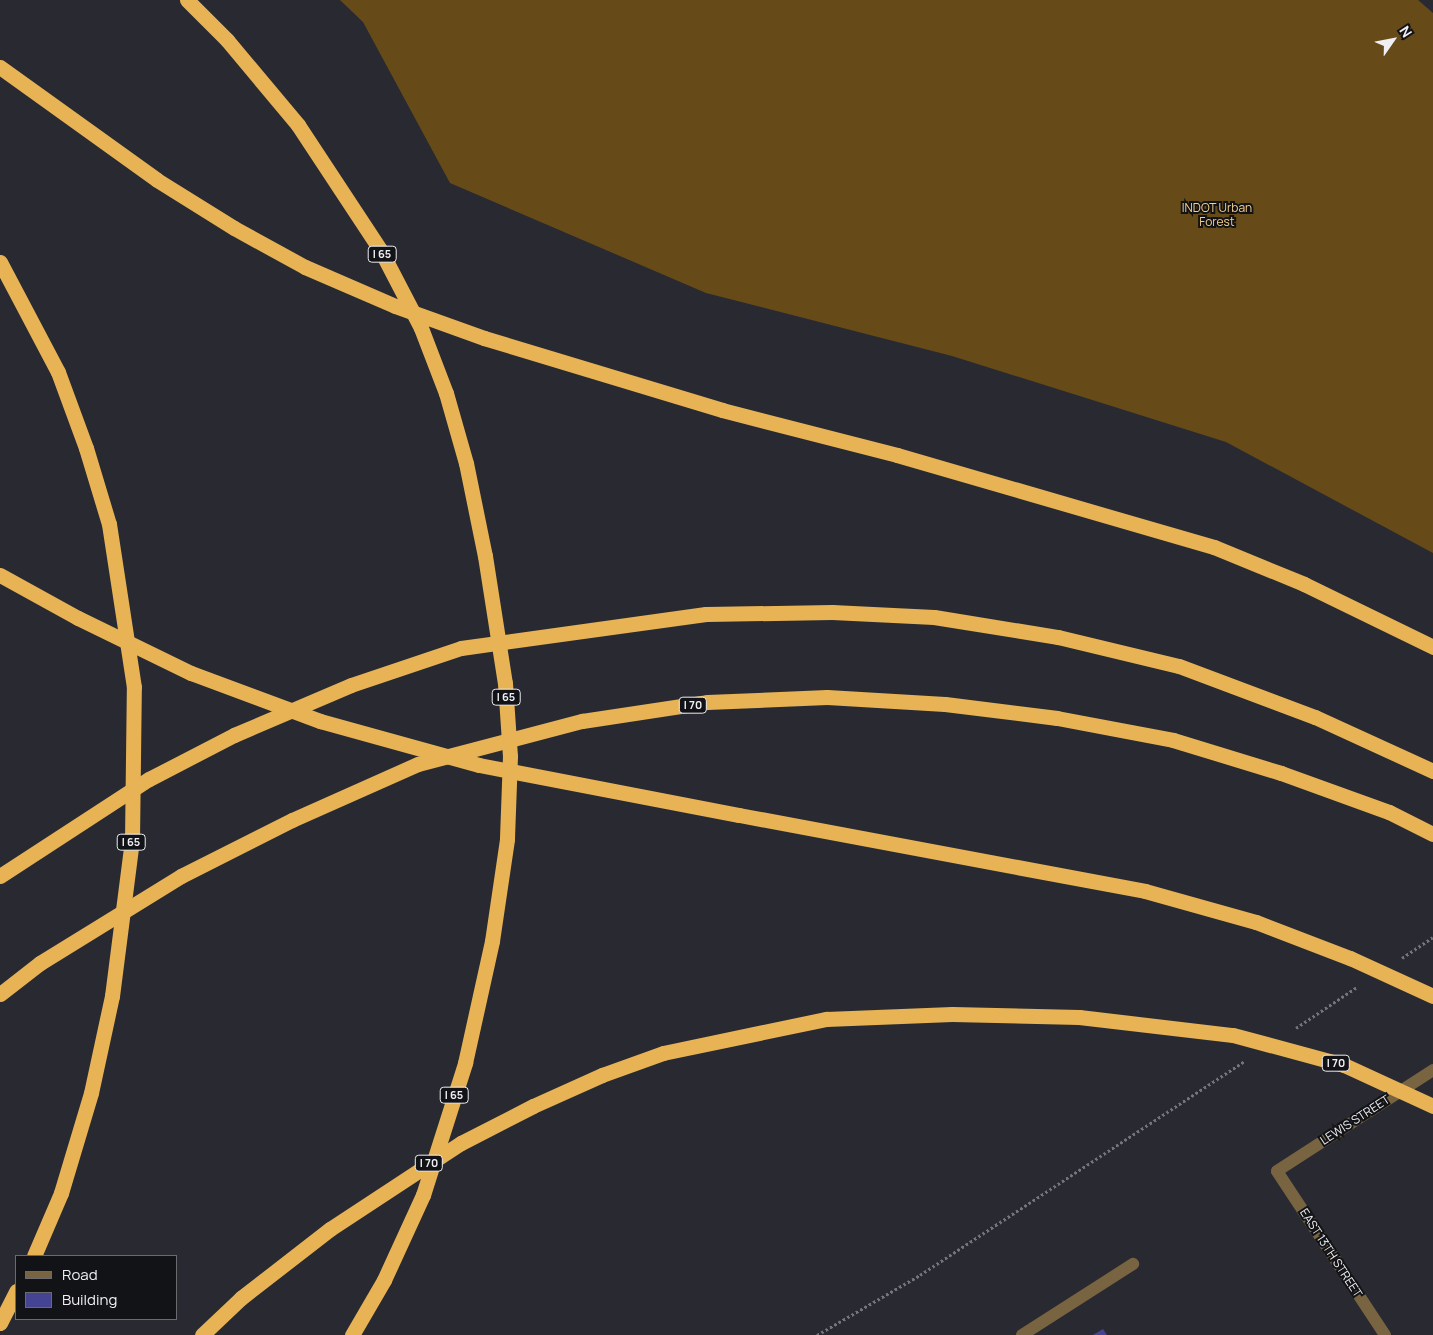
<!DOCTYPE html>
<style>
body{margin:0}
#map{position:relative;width:1433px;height:1335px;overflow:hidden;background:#292a31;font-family:Manrope,sans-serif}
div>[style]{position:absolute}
.forest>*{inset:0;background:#664b18}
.building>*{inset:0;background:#444493}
.path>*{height:3px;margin-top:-1.5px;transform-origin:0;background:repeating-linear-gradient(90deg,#74747a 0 2.5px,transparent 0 5px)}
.minor>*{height:12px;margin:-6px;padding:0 6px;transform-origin:6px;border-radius:6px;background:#796441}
.motorway>*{height:15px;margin:-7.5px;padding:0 7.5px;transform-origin:7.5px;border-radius:7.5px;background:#e7b355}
.motorway-bridge>*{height:15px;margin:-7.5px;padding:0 7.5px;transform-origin:7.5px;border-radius:7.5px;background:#e7b355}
span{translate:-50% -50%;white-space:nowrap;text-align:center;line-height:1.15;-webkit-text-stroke:4px #121316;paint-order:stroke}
.shield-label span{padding:1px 4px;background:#121316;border:1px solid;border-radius:4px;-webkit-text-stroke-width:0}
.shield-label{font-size:11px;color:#efeff4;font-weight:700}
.park-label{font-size:12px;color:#f6cf8d}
.street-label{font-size:12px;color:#efeff4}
.legend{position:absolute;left:15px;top:1255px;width:162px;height:65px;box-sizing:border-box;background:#121316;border:1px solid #6a6b6f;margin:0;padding:6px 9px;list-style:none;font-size:15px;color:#efeff4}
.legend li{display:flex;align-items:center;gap:10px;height:25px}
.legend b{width:25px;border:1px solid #6a6b6f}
.north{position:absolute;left:1368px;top:15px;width:50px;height:50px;-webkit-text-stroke:4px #121316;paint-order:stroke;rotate:57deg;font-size:14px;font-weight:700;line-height:20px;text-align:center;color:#efeff4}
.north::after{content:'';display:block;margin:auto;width:18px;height:22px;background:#efeff4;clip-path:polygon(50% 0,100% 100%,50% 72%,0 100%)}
</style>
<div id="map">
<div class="forest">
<div style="clip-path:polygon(340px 0,1418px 0,1433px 13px,1433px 553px,1226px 442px,952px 356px,706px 293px,450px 183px,363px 22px)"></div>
</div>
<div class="building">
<div style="clip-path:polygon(1103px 1329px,1107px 1335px,1093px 1335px)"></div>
</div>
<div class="path">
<div style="left:1402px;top:958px;width:37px;rotate:-34deg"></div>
<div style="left:1296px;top:1028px;width:73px;rotate:-33.9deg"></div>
<div style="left:817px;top:1335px;width:119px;rotate:-30.2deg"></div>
<div style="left:920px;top:1275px;width:388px;rotate:-33.4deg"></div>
</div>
<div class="minor">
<div style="left:1022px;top:1335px;width:132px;rotate:-32.6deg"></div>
<div style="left:1385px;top:1335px;width:196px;rotate:-123.4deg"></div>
<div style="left:1277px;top:1171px;width:186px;rotate:-32.9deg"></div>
</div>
<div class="motorway">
<div style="left:187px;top:0;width:57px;rotate:45deg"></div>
<div style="left:227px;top:40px;width:111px;rotate:50.1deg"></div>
<div style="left:298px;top:125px;width:151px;rotate:56.6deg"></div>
<div style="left:381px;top:251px;width:87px;rotate:62.5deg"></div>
<div style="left:421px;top:328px;width:70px;rotate:69deg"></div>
<div style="left:446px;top:393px;width:73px;rotate:74.1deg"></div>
<div style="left:466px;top:463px;width:95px;rotate:78.5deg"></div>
<div style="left:0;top:67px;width:193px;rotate:35.7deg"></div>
<div style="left:157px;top:180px;width:91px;rotate:31.9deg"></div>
<div style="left:234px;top:228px;width:81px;rotate:28.8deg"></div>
<div style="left:0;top:262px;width:124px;rotate:62.2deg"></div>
<div style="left:58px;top:372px;width:81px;rotate:69.8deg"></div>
<div style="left:86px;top:448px;width:79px;rotate:73.2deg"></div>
<div style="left:109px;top:524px;width:165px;rotate:81.3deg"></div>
<div style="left:484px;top:338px;width:249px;rotate:16.8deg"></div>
<div style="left:722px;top:410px;width:181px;rotate:14.4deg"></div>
<div style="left:897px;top:455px;width:330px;rotate:16.2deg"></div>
<div style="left:1214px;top:547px;width:97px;rotate:22.3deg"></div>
<div style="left:1304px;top:584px;width:144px;rotate:26deg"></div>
<div style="left:739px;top:815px;width:413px;rotate:10.6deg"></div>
<div style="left:1145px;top:891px;width:115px;rotate:15.6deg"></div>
<div style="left:1256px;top:922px;width:101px;rotate:21deg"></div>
<div style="left:0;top:876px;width:178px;rotate:-33.1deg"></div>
<div style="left:149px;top:779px;width:96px;rotate:-27.4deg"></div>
<div style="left:234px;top:735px;width:127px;rotate:-23.1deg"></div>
<div style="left:351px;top:685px;width:116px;rotate:-18.6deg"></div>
<div style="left:461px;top:648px;width:247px;rotate:-7.9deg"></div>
<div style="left:706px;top:614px;width:126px;rotate:-0.9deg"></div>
<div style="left:832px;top:612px;width:102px;rotate:2.8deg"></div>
<div style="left:934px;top:617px;width:126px;rotate:9.2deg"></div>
<div style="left:1058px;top:637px;width:124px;rotate:13.5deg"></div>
<div style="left:1179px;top:666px;width:145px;rotate:20.6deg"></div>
<div style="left:1315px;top:717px;width:130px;rotate:24.6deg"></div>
<div style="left:0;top:994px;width:51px;rotate:-37.8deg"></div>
<div style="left:40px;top:963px;width:166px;rotate:-31.7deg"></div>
<div style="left:181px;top:876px;width:124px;rotate:-26.8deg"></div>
<div style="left:292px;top:820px;width:138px;rotate:-24deg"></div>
<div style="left:418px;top:764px;width:170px;rotate:-14.7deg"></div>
<div style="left:582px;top:721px;width:126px;rotate:-8.6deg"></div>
<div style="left:707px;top:702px;width:120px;rotate:-2.4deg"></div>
<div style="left:827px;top:697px;width:118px;rotate:3.4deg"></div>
<div style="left:945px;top:704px;width:113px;rotate:7.1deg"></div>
<div style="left:1057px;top:718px;width:118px;rotate:10.7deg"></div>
<div style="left:1173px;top:740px;width:113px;rotate:17deg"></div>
<div style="left:1281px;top:773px;width:115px;rotate:19.9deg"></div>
<div style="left:1389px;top:812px;width:49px;rotate:26.6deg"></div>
<div style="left:533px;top:1106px;width:76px;rotate:-24.2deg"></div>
<div style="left:602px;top:1075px;width:65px;rotate:-19.8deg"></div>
<div style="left:663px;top:1053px;width:167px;rotate:-11.8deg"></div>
<div style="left:826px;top:1019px;width:126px;rotate:-2.3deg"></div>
<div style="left:952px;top:1014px;width:127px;rotate:1.4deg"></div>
<div style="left:1079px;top:1017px;width:155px;rotate:6.7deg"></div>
<div style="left:34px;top:1256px;width:69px;rotate:-66.8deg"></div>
<div style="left:61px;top:1193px;width:104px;rotate:-73.3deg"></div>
<div style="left:91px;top:1093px;width:99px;rotate:-77.8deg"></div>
<div style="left:0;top:1323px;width:36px;rotate:-63deg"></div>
<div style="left:202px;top:1335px;width:54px;rotate:-43.5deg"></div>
<div style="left:241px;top:1298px;width:113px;rotate:-37.8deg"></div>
<div style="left:352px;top:1335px;width:64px;rotate:-59.8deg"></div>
<div style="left:384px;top:1280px;width:94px;rotate:-65.4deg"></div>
<div style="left:423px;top:1195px;width:139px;rotate:-72.3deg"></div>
<div style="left:465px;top:1063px;width:125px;rotate:-77.5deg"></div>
<div style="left:492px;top:941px;width:103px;rotate:-81.6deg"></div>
</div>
<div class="motorway-bridge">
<div style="left:305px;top:267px;width:98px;rotate:23.4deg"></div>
<div style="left:395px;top:306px;width:95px;rotate:19.8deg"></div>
<div style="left:485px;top:556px;width:129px;rotate:81.1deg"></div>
<div style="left:505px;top:683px;width:73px;rotate:86.1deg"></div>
<div style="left:510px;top:756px;width:83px;rotate:92.1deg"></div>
<div style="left:0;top:575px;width:89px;rotate:28.9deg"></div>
<div style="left:78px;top:618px;width:126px;rotate:26deg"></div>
<div style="left:191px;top:673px;width:138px;rotate:20.4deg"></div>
<div style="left:320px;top:721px;width:165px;rotate:15.5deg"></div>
<div style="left:479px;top:765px;width:265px;rotate:10.9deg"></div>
<div style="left:1350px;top:958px;width:91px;rotate:24.6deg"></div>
<div style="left:112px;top:996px;width:157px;rotate:-82.7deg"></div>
<div style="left:132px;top:840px;width:153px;rotate:-89.3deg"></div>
<div style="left:1233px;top:1035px;width:115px;rotate:15.1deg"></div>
<div style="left:1344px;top:1065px;width:98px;rotate:24.7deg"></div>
<div style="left:330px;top:1229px;width:157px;rotate:-33.3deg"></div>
<div style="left:461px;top:1143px;width:81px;rotate:-27.2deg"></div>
</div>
<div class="shield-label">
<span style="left:382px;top:254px">I 65</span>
<span style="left:506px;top:697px">I 65</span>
<span style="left:693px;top:705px">I 70</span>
<span style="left:131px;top:842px">I 65</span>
<span style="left:1336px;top:1063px">I 70</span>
<span style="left:454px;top:1095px">I 65</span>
<span style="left:429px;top:1163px">I 70</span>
</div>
<div class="park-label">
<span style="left:1217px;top:215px">INDOT Urban<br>Forest</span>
</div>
<div class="street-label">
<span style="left:1355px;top:1120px;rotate:-33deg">LEWIS STREET</span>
<span style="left:1331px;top:1253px;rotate:57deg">EAST 13TH STREET</span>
</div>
<ul class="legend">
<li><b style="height:6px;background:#796441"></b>Road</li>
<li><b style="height:14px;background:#444493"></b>Building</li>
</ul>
<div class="north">N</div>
</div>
